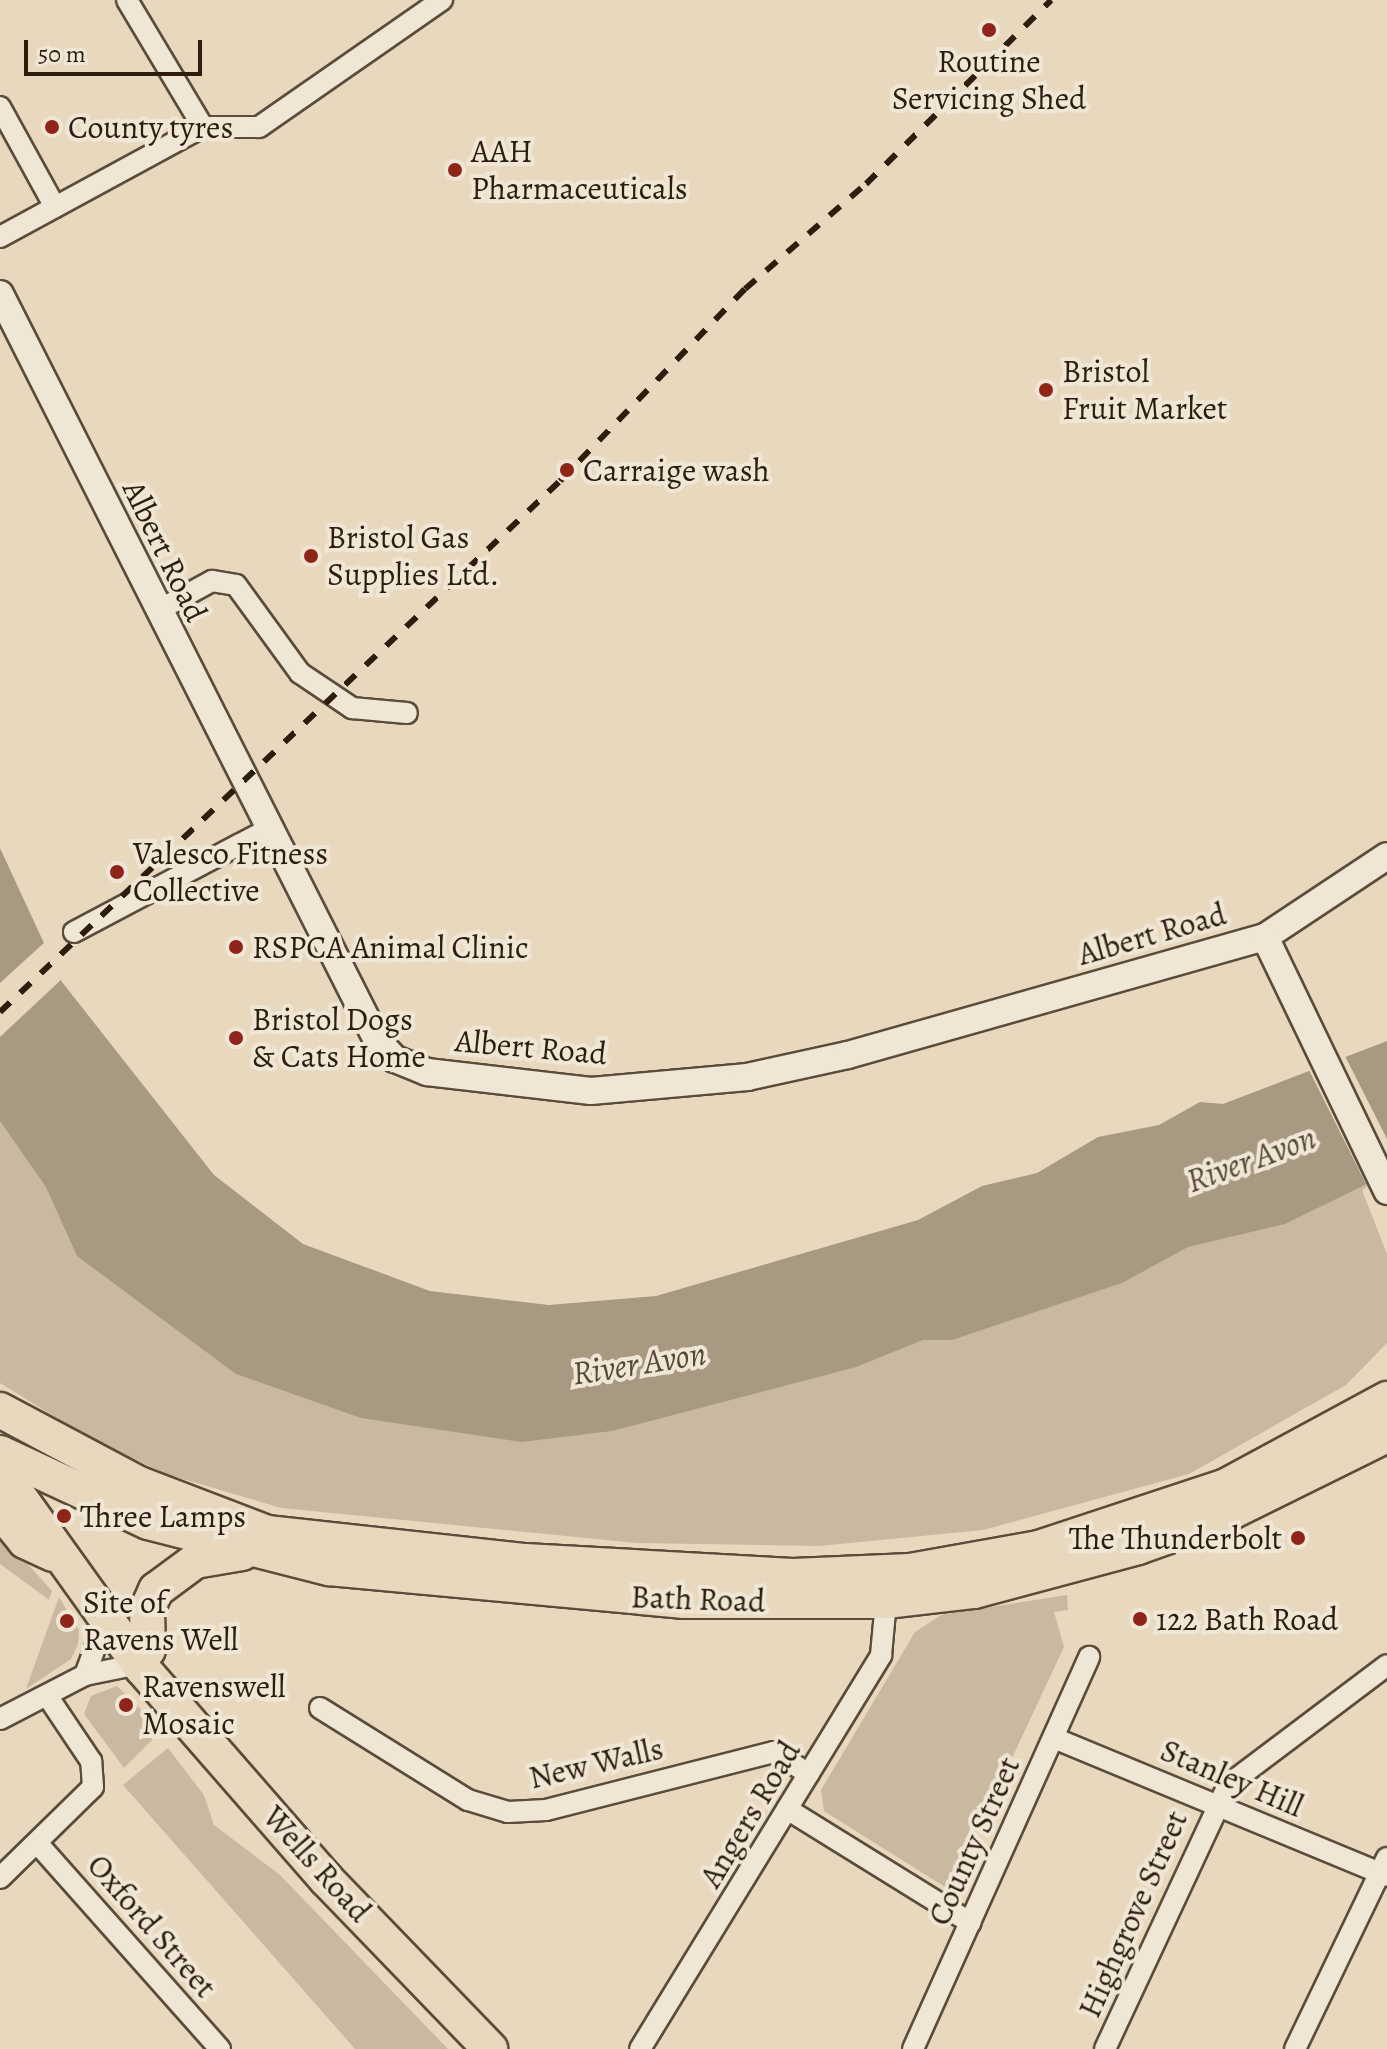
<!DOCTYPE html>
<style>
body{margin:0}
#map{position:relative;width:1387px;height:2049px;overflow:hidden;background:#e8d9be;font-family:Alegreya,serif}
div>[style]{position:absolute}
.green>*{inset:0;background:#c8b9a0}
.water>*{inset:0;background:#a89982}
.pier>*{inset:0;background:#e8d9be}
.roads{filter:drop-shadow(2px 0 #5b4c3a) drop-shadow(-2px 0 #5b4c3a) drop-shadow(0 2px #5b4c3a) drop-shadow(0 -2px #5b4c3a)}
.minor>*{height:20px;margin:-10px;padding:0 10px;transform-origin:10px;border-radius:10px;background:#f0e6d5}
.tertiary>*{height:26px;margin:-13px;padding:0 13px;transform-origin:13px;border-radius:13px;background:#f0e6d5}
.trunk>*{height:34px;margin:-17px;padding:0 17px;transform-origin:17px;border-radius:17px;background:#e8d9be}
.rail>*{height:6px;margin-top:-3px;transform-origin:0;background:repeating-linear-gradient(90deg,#2c1d0e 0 14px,transparent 0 28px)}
.dots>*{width:22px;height:22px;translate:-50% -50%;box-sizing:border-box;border:4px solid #f0e6d5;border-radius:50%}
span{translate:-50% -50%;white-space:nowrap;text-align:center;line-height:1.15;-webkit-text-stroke:8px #f0e6d5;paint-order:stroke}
.poi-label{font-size:32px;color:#2c1d0e}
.left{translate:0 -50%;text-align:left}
.right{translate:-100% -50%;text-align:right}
.street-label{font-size:32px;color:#2c1d0e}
.water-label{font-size:34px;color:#574837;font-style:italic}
.scale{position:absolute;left:24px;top:40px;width:178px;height:36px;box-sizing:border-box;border:4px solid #2c1d0e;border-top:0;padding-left:10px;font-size:24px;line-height:28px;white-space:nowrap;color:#2c1d0e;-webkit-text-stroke:6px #f0e6d5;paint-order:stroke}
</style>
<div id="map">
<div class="green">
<div style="clip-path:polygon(0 1059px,332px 1357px,1387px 1174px,1362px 1190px,1387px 1254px,1387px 1343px,1346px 1385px,1189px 1474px,983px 1530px,819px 1546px,637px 1543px,281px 1508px,166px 1474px,91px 1439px,0 1383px)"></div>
<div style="clip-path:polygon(0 1533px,52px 1591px,49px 1600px,0 1564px)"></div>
<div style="clip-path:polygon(1067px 1595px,1068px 1610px,1054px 1612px,1064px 1647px,961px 1867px,975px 1874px,967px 1888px,953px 1892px,824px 1811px,821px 1790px,915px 1632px,941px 1615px)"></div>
<div style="clip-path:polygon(59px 1597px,79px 1630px,78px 1644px,71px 1659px,26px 1689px)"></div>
<div style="clip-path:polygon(117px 1686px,162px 1730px,124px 1768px,84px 1714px,91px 1696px)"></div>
<div style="clip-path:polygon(168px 1748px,204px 1795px,214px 1825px,280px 1875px,448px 2049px,355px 2049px,123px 1785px)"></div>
</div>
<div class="water">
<div style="clip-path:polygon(0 848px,62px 982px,214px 1175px,303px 1244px,430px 1291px,549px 1305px,656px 1296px,918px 1220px,982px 1186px,1037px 1173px,1098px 1137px,1159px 1125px,1200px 1102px,1223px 1104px,1387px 1041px,1387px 1174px,1285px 1224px,1188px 1247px,1122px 1283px,952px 1340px,923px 1340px,856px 1367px,612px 1431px,521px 1442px,361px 1418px,236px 1374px,77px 1256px,46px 1187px,0 1121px)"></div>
</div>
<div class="pier">
<div style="clip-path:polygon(46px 941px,64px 977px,0 1037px,0 983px)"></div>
<div style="clip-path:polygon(1344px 1054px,1387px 1139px,1387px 1179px,1369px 1190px,1308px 1068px)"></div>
</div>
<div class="roads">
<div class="minor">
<div style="left:127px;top:0;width:148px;rotate:59.1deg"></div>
<div style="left:0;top:107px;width:114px;rotate:61.2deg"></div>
<div style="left:0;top:237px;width:231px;rotate:-28.5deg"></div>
<div style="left:203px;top:127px;width:56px"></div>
<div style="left:259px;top:127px;width:223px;rotate:-34.8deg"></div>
<div style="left:157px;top:611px;width:63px;rotate:-28.6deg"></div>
<div style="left:212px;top:581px;width:24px;rotate:9deg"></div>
<div style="left:236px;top:585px;width:109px;rotate:54deg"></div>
<div style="left:300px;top:673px;width:63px;rotate:33.9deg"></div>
<div style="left:352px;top:708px;width:55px;rotate:5.2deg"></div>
<div style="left:74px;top:932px;width:218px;rotate:-27.9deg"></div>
<div style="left:85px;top:1675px;width:58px;rotate:-69.7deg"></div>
<div style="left:320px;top:1708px;width:174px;rotate:31.9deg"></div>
<div style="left:468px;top:1800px;width:42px;rotate:16.7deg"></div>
<div style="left:508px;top:1812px;width:38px;rotate:-3deg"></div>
<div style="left:546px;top:1810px;width:235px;rotate:-14.3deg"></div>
<div style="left:774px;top:1752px;width:41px;rotate:32.2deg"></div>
<div style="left:0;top:1719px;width:96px;rotate:-27.4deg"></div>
<div style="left:85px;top:1675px;width:55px;rotate:-11.5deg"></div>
<div style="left:1054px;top:1738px;width:360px;rotate:22.5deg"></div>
<div style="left:787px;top:1809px;width:216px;rotate:31.8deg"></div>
<div style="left:38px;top:1844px;width:274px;rotate:48.4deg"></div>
<div style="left:0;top:1878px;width:130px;rotate:-44.4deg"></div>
<div style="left:93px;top:1787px;width:26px;rotate:-94deg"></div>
<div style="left:91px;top:1761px;width:77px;rotate:-123.9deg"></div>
<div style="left:640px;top:2049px;width:462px;rotate:-58.5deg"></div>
<div style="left:881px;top:1655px;width:54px;rotate:-84.7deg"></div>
<div style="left:913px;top:2049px;width:430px;rotate:-65.8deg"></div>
<div style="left:1105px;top:2049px;width:291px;rotate:-65deg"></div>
<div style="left:1228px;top:1785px;width:199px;rotate:-37deg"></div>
<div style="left:1295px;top:2049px;width:212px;rotate:-64.3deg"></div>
</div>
<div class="tertiary">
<div style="left:0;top:294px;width:836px;rotate:63.19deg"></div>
<div style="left:377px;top:1040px;width:26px;rotate:47deg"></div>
<div style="left:395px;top:1059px;width:35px;rotate:22deg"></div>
<div style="left:427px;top:1072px;width:165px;rotate:6.6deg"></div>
<div style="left:591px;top:1091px;width:157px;rotate:-5.1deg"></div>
<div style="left:747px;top:1077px;width:103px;rotate:-12.3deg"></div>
<div style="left:848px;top:1055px;width:433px;rotate:-15.8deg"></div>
<div style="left:1265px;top:937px;width:146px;rotate:-33.6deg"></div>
<div style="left:1265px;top:937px;width:282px;rotate:64.3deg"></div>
</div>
<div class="trunk">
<div style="left:0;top:1410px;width:157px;rotate:28deg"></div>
<div style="left:139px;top:1484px;width:137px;rotate:20.9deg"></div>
<div style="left:267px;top:1533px;width:260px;rotate:6.2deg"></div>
<div style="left:525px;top:1561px;width:268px;rotate:3.2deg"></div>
<div style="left:793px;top:1576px;width:117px;rotate:-2.4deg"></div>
<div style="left:910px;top:1571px;width:131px;rotate:-10.1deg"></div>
<div style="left:1039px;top:1548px;width:197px;rotate:-18.3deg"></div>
<div style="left:1226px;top:1486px;width:183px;rotate:-28.4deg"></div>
<div style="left:0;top:1453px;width:163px;rotate:25deg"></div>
<div style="left:148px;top:1522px;width:187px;rotate:14.3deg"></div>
<div style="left:329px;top:1568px;width:357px;rotate:5.3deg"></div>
<div style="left:684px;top:1601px;width:202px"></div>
<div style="left:886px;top:1601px;width:89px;rotate:-6.5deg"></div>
<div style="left:974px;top:1591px;width:170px;rotate:-15deg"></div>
<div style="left:1138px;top:1547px;width:84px;rotate:-19.5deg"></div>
<div style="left:1217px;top:1519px;width:190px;rotate:-26.3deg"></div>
<div style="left:0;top:1470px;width:244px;rotate:54.4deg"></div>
<div style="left:142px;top:1668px;width:281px;rotate:48.9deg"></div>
<div style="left:327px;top:1880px;width:235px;rotate:46deg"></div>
<div style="left:0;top:1510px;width:40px;rotate:51deg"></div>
<div style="left:25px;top:1541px;width:31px;rotate:25deg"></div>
<div style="left:148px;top:1650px;width:40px;rotate:-91.4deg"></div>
<div style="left:147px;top:1610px;width:22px;rotate:-66deg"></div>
<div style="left:156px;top:1590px;width:49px;rotate:-36.6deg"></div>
<div style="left:195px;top:1561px;width:48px;rotate:-9.7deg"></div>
</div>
</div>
<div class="rail">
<div style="left:0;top:1012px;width:772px;rotate:-43.48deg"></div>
<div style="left:560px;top:481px;width:267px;rotate:-46.1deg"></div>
<div style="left:745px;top:289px;width:160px;rotate:-41deg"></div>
<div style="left:866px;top:184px;width:261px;rotate:-44.8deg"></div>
</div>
<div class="dots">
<div style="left:989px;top:30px;background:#8f2418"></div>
<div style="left:52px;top:127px;background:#8f2418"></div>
<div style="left:455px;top:170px;background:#8f2418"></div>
<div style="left:1046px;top:390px;background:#8f2418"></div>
<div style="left:567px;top:470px;background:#8f2418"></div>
<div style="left:311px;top:556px;background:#8f2418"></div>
<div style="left:117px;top:872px;background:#8f2418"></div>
<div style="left:236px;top:947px;background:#8f2418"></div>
<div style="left:236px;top:1038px;background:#8f2418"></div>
<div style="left:64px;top:1516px;background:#8f2418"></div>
<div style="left:1298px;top:1538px;background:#8f2418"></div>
<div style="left:1140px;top:1619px;background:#8f2418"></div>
<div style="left:67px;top:1621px;background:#8f2418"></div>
<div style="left:126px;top:1705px;background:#8f2418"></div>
</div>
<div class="poi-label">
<span style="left:989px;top:80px">Routine<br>Servicing Shed</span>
<span class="left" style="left:68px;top:127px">County tyres</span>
<span class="left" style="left:471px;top:170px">AAH<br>Pharmaceuticals</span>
<span class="left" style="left:1062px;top:390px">Bristol<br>Fruit Market</span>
<span class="left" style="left:583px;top:470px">Carraige wash</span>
<span class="left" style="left:327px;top:556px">Bristol Gas<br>Supplies Ltd.</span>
<span class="left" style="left:133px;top:872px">Valesco Fitness<br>Collective</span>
<span class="left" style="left:252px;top:947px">RSPCA Animal Clinic</span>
<span class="left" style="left:252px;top:1038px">Bristol Dogs<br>&amp; Cats Home</span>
<span class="left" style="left:80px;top:1516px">Three Lamps</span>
<span class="right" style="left:1282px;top:1538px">The Thunderbolt</span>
<span class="left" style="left:83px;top:1621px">Site of<br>Ravens Well</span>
<span class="left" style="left:1156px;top:1619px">122 Bath Road</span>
<span class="left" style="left:142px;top:1705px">Ravenswell<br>Mosaic</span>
</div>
<div class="street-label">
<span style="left:165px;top:551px;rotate:64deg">Albert Road</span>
<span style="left:1152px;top:934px;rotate:-16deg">Albert Road</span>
<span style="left:531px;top:1047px;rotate:5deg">Albert Road</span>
<span style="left:698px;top:1599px;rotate:2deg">Bath Road</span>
<span style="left:596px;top:1763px;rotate:-13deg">New Walls</span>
<span style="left:1232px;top:1778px;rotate:23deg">Stanley Hill</span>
<span style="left:750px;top:1814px;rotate:-59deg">Angers Road</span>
<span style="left:974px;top:1841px;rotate:-66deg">County Street</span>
<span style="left:317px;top:1864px;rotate:48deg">Wells Road</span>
<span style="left:1133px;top:1914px;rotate:-66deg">Highgrove Street</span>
<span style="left:152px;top:1926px;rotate:49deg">Oxford Street</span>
</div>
<div class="water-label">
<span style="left:1251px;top:1159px;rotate:-20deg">River Avon</span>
<span style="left:639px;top:1363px;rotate:-9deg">River Avon</span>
</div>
<div class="scale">50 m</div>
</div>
